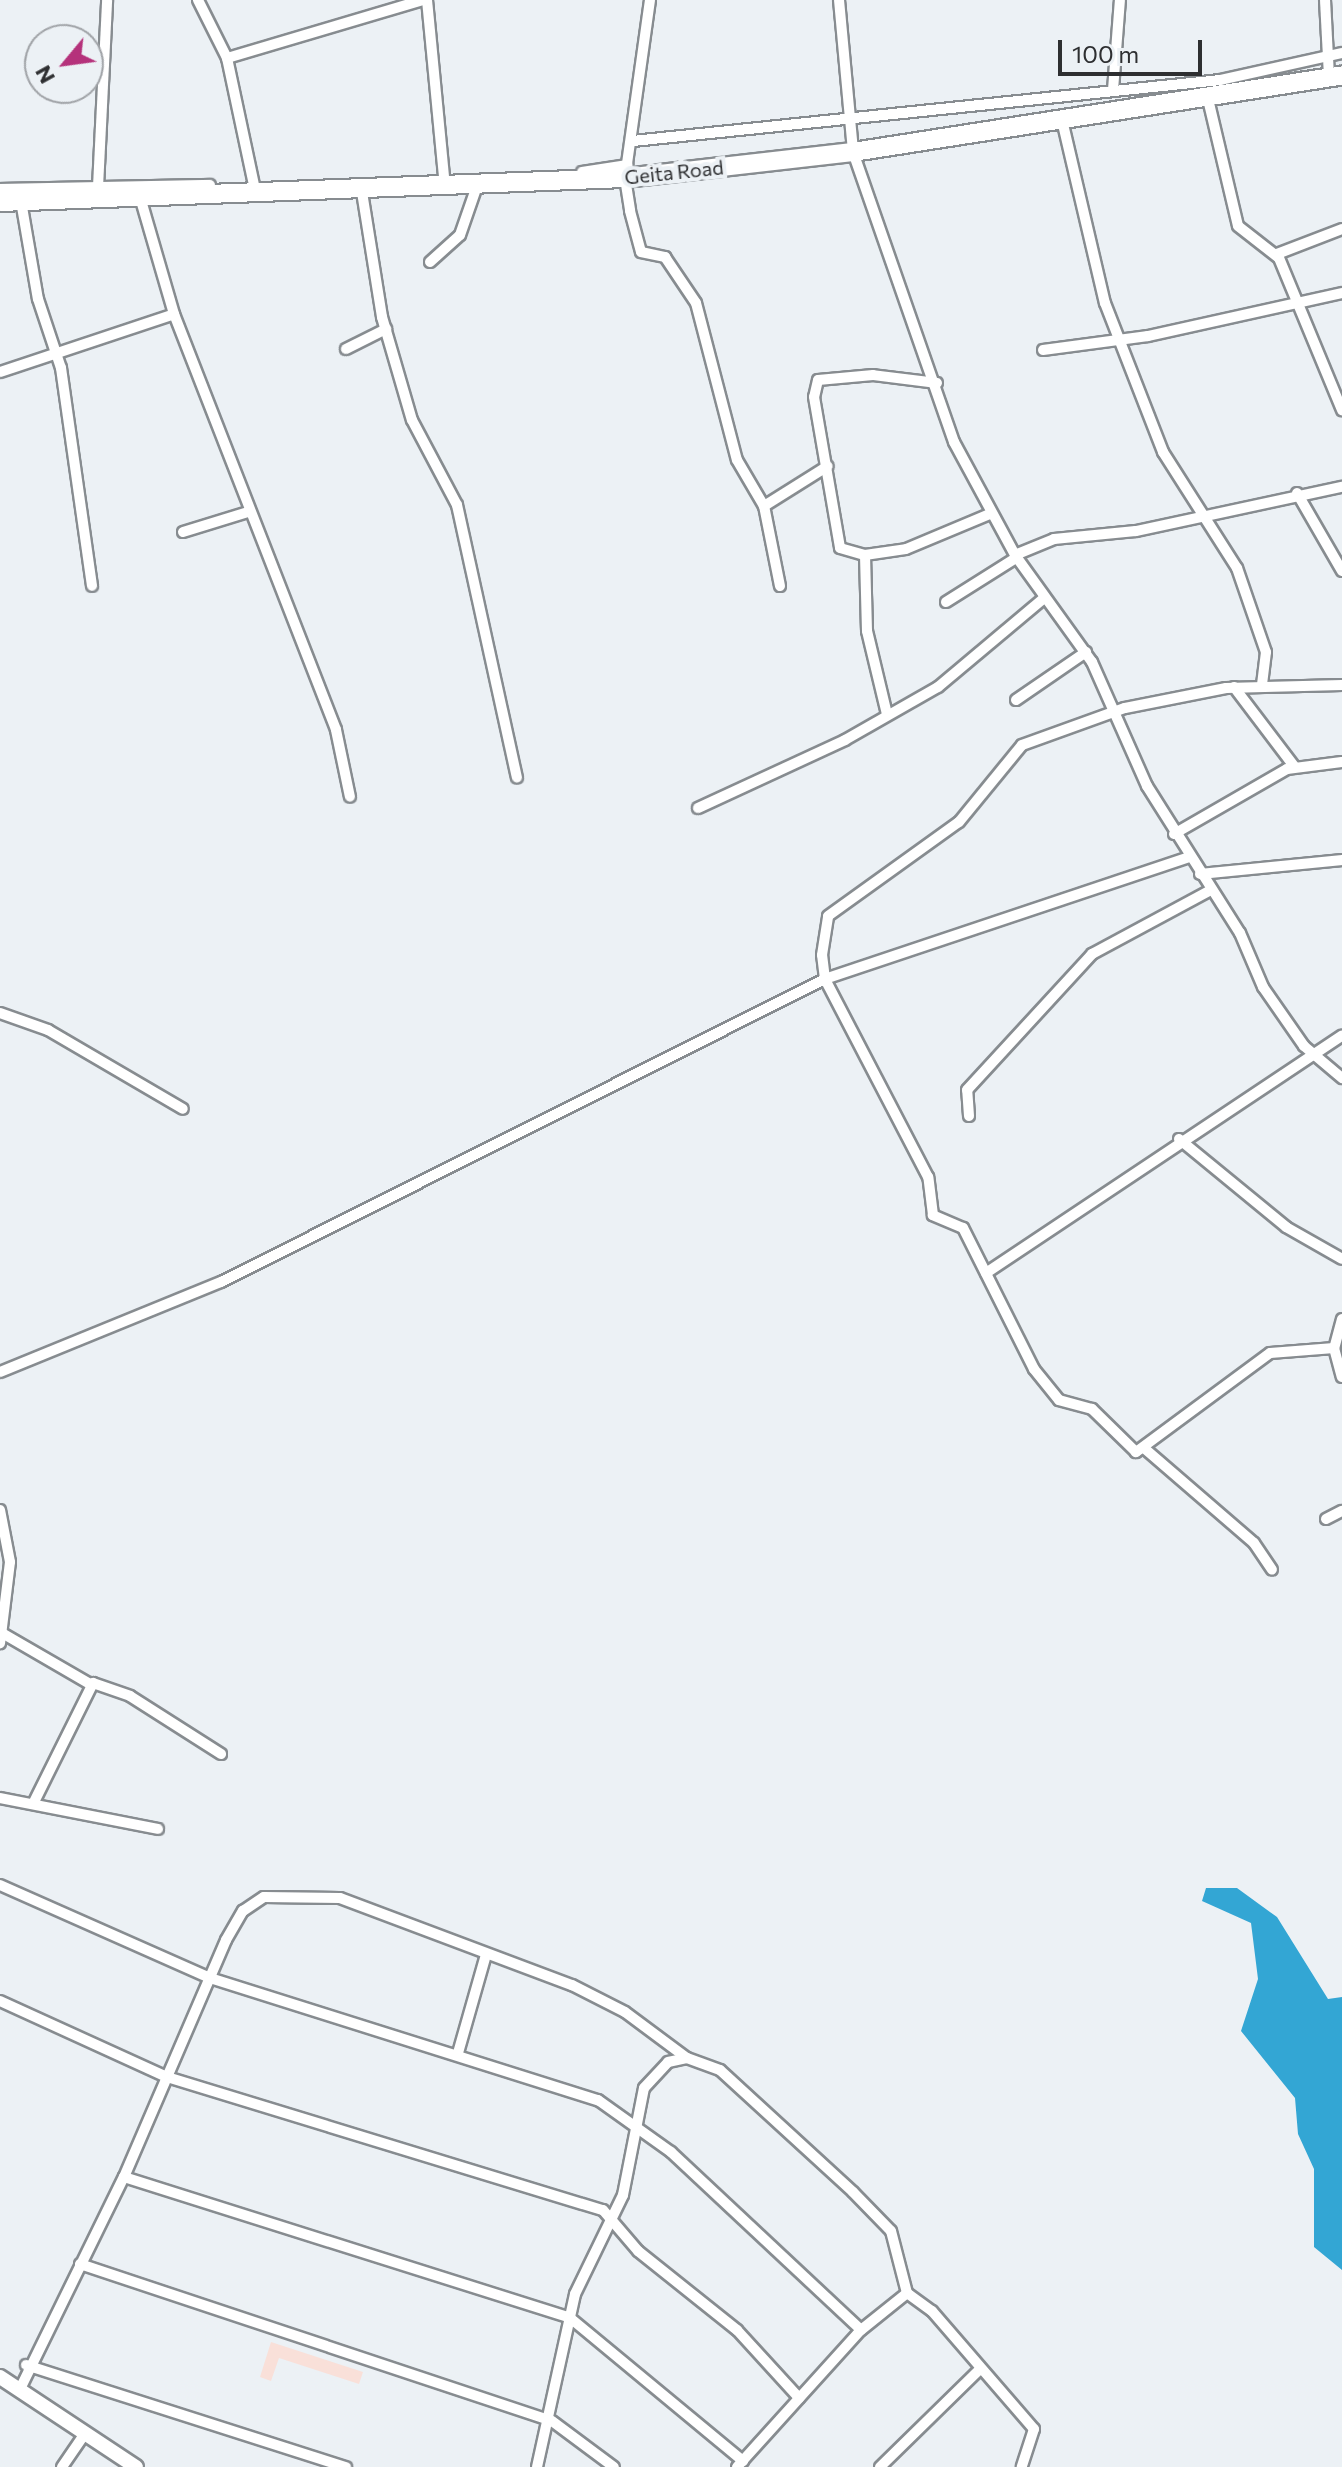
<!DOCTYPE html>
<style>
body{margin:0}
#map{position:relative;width:1342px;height:2467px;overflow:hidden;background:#ecf1f5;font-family:Commissioner,sans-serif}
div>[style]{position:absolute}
.education>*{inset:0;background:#f9e0d9}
.water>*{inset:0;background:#33a6d4}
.roads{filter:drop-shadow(2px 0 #878c90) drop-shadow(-2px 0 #878c90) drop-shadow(0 2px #878c90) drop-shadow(0 -2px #878c90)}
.street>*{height:10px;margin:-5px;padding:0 5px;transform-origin:5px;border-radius:5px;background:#fff}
.secondary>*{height:14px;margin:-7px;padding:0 7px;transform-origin:7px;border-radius:7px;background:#fff}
.highway>*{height:18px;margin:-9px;padding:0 9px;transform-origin:9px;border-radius:9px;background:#fff}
span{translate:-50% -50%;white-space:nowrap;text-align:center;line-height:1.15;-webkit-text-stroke:8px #ecf1f5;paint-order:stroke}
.street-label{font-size:20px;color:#2e2f31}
.north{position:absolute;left:24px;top:24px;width:80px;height:80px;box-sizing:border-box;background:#ecf1f5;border:2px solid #a0a3a7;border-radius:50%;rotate:241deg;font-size:22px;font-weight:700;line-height:32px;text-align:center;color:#2e2f31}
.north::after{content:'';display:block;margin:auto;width:28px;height:36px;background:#b5327b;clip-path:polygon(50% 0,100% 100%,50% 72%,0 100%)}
.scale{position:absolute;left:1058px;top:40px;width:144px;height:36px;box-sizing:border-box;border:4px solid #2e2f31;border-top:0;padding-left:10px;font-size:24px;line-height:28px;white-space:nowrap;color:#2e2f31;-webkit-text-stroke:6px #ecf1f5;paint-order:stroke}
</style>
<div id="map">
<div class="education">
<div style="clip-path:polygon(271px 2342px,363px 2372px,359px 2384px,279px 2358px,271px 2381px,260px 2377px)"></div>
</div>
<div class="water">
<div style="clip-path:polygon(1206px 1888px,1237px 1888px,1277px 1917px,1328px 1999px,1342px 1997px,1342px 2270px,1314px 2247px,1314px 2169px,1298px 2134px,1295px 2098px,1241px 2031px,1258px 1979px,1251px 1923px,1202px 1901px)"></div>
</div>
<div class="roads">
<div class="street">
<div style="left:198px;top:0;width:65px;rotate:63.4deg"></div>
<div style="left:227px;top:58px;width:130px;rotate:78deg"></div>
<div style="left:427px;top:0;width:178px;rotate:84.5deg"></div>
<div style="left:650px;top:0;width:180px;rotate:98deg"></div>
<div style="left:625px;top:178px;width:33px;rotate:81deg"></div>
<div style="left:630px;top:211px;width:42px;rotate:75deg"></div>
<div style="left:641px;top:252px;width:25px;rotate:12deg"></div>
<div style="left:665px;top:257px;width:55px;rotate:56deg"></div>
<div style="left:696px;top:303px;width:162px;rotate:75.4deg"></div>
<div style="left:737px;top:460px;width:53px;rotate:59.6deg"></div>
<div style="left:839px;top:0;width:153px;rotate:84.7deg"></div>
<div style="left:853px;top:152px;width:307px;rotate:70.8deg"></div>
<div style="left:954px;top:442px;width:128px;rotate:61.6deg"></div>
<div style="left:1015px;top:555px;width:132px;rotate:54.3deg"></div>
<div style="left:1092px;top:662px;width:136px;rotate:66.1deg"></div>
<div style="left:1147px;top:786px;width:174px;rotate:57.7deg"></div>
<div style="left:1240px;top:933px;width:59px;rotate:66.9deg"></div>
<div style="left:1263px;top:987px;width:72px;rotate:55.2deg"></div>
<div style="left:1304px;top:1046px;width:50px;rotate:40.1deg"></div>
<div style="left:1325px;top:0;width:77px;rotate:87deg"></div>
<div style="left:227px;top:58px;width:204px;rotate:-16.5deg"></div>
<div style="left:1113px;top:90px;width:90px;rotate:-85.6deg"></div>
<div style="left:1208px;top:99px;width:130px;rotate:76.7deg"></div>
<div style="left:1238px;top:226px;width:52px;rotate:38deg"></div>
<div style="left:1279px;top:258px;width:165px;rotate:67.5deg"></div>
<div style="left:1062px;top:120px;width:188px;rotate:76.8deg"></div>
<div style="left:1105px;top:303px;width:160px;rotate:68.7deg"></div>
<div style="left:1163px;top:452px;width:138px;rotate:57.5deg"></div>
<div style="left:1237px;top:568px;width:89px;rotate:71deg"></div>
<div style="left:1266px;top:652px;width:33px;rotate:97deg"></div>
<div style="left:633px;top:141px;width:590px;rotate:-5.93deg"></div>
<div style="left:1220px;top:80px;width:125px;rotate:-12.5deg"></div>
<div style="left:582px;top:172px;width:46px;rotate:-8.8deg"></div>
<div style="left:98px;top:187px;width:187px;rotate:-87.2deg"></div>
<div style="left:0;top:189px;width:210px;rotate:-1.1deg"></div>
<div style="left:362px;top:192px;width:127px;rotate:80.9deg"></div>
<div style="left:382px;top:317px;width:107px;rotate:73.8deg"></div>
<div style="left:412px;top:420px;width:96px;rotate:62.1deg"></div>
<div style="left:457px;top:505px;width:279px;rotate:77.6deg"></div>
<div style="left:140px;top:197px;width:122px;rotate:73.8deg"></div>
<div style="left:174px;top:314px;width:446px;rotate:68.7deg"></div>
<div style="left:336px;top:730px;width:68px;rotate:78.2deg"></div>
<div style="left:21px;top:201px;width:99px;rotate:80.2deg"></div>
<div style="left:38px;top:299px;width:73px;rotate:71.6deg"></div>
<div style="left:61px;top:368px;width:220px;rotate:81.9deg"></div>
<div style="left:1277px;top:254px;width:70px;rotate:-21deg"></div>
<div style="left:430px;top:262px;width:40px;rotate:-42deg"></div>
<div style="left:460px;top:235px;width:52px;rotate:-70.9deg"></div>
<div style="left:346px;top:349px;width:45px;rotate:-26.6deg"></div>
<div style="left:1043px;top:350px;width:106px;rotate:-7.6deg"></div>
<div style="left:1148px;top:336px;width:199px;rotate:-12.5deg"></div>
<div style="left:0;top:372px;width:183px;rotate:-18.4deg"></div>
<div style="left:937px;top:383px;width:64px;rotate:-172.9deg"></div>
<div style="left:873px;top:375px;width:55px;rotate:174.8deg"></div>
<div style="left:818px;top:380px;width:17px;rotate:103deg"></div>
<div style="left:814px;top:397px;width:153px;rotate:80.2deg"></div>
<div style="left:840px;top:548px;width:26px;rotate:16deg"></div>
<div style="left:865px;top:555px;width:41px;rotate:-8.3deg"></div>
<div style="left:906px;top:549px;width:93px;rotate:-22.7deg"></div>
<div style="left:1297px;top:493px;width:90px;rotate:60deg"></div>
<div style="left:183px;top:532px;width:68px;rotate:-17.1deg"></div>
<div style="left:865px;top:555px;width:76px;rotate:88.5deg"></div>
<div style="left:867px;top:631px;width:85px;rotate:76.5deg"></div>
<div style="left:1015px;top:555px;width:42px;rotate:-22.3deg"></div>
<div style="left:1054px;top:539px;width:82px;rotate:-5.6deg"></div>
<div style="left:1136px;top:531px;width:211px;rotate:-12.1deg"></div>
<div style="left:780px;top:586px;width:82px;rotate:-101.3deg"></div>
<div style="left:764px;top:506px;width:75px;rotate:-32deg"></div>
<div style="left:946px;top:602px;width:83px;rotate:-32.2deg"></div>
<div style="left:1234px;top:687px;width:99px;rotate:52.8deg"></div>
<div style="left:1016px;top:700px;width:85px;rotate:-34.4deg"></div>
<div style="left:698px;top:808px;width:162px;rotate:-24.8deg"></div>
<div style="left:845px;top:740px;width:107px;rotate:-29.7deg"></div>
<div style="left:938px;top:687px;width:138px;rotate:-40deg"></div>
<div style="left:1174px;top:834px;width:130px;rotate:-29.9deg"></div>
<div style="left:1287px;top:769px;width:55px;rotate:-7.3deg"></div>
<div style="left:1200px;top:874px;width:143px;rotate:-5.6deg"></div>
<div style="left:0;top:1013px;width:51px;rotate:19.5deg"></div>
<div style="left:48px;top:1030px;width:156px;rotate:30.3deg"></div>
<div style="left:969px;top:1116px;width:26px;rotate:-94deg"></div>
<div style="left:967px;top:1090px;width:185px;rotate:-47.4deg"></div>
<div style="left:1092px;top:954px;width:135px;rotate:-28.3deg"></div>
<div style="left:1179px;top:1139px;width:139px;rotate:39.4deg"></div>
<div style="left:1286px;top:1227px;width:64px;rotate:29.7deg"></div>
<div style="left:986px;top:1273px;width:428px;rotate:-33.7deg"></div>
<div style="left:1342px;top:1319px;width:30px;rotate:105deg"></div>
<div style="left:1334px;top:1348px;width:30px;rotate:75deg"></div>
<div style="left:1334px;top:1348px;width:64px;rotate:175.5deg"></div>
<div style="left:1270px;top:1353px;width:167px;rotate:143.5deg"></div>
<div style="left:1136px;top:1452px;width:62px;rotate:-135.7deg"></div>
<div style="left:1092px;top:1409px;width:34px;rotate:-165deg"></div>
<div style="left:1059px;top:1400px;width:40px;rotate:-129deg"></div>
<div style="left:1034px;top:1369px;width:158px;rotate:-116.7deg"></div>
<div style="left:963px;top:1228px;width:33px;rotate:-157deg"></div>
<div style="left:933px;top:1215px;width:38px;rotate:-97deg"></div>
<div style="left:928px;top:1177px;width:223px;rotate:-117.5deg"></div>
<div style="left:825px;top:979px;width:24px;rotate:-97deg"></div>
<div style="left:822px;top:955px;width:39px;rotate:-81deg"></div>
<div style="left:828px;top:916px;width:161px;rotate:-35.7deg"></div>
<div style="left:959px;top:822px;width:99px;rotate:-50.7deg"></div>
<div style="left:1022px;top:745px;width:109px;rotate:-19.8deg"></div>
<div style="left:1125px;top:708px;width:103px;rotate:-11.2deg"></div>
<div style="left:1226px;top:688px;width:116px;rotate:-1.5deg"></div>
<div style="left:0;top:1372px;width:239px;rotate:-22.2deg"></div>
<div style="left:221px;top:1282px;width:676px;rotate:-26.64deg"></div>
<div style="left:825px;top:979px;width:384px;rotate:-18.5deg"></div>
<div style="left:1144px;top:1448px;width:145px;rotate:40.8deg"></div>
<div style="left:1254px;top:1543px;width:32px;rotate:56deg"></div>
<div style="left:0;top:1510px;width:53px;rotate:79.1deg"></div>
<div style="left:10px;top:1562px;width:82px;rotate:97deg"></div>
<div style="left:1326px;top:1519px;width:18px;rotate:-27deg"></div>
<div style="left:2px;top:1633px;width:102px;rotate:30.1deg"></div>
<div style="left:0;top:1798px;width:161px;rotate:11.1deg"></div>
<div style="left:34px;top:1802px;width:133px;rotate:-63.6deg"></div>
<div style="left:93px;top:1683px;width:39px;rotate:19deg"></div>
<div style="left:130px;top:1696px;width:108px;rotate:32.5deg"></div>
<div style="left:0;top:1885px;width:230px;rotate:23.9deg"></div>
<div style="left:210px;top:1978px;width:407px;rotate:17.5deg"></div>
<div style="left:598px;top:2100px;width:90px;rotate:35.5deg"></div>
<div style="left:671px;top:2152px;width:260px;rotate:43.1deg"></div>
<div style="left:0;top:2001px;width:183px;rotate:24.5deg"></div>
<div style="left:167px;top:2077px;width:456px;rotate:17deg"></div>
<div style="left:603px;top:2210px;width:54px;rotate:49.5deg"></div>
<div style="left:638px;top:2251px;width:127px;rotate:38.6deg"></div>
<div style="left:737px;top:2330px;width:92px;rotate:47.6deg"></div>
<div style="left:458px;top:2053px;width:102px;rotate:-74.1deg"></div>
<div style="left:124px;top:2177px;width:467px;rotate:17.5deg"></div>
<div style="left:569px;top:2317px;width:226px;rotate:39.6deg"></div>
<div style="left:80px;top:2264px;width:497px;rotate:18.4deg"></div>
<div style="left:552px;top:2421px;width:77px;rotate:36.6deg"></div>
<div style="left:26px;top:2365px;width:336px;rotate:17.7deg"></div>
<div style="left:20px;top:2389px;width:236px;rotate:-63.9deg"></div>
<div style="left:124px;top:2177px;width:258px;rotate:-66.7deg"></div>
<div style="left:226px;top:1940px;width:34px;rotate:-60deg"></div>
<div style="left:243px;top:1911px;width:25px;rotate:-34deg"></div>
<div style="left:264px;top:1897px;width:76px;rotate:0.8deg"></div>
<div style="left:340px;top:1898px;width:248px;rotate:20.6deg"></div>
<div style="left:572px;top:1985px;width:59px;rotate:27deg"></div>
<div style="left:625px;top:2012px;width:77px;rotate:36.6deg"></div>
<div style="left:62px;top:2467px;width:42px;rotate:-55.6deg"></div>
<div style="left:537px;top:2467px;width:177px;rotate:-77.6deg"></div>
<div style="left:575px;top:2294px;width:110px;rotate:-64.1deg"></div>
<div style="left:623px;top:2195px;width:109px;rotate:-78.9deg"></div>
<div style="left:644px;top:2088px;width:35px;rotate:-47deg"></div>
<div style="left:668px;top:2062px;width:19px;rotate:-12deg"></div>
<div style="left:687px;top:2058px;width:35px;rotate:20deg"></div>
<div style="left:720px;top:2070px;width:180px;rotate:42.5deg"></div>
<div style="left:853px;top:2192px;width:54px;rotate:45.7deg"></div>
<div style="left:891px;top:2231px;width:64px;rotate:75.5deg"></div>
<div style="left:737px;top:2467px;width:185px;rotate:-47.9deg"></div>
<div style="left:861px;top:2330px;width:59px;rotate:-38.8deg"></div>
<div style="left:907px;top:2293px;width:31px;rotate:36deg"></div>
<div style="left:932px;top:2311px;width:156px;rotate:49.2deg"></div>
<div style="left:1034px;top:2429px;width:40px;rotate:108deg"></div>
<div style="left:880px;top:2467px;width:139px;rotate:-44.4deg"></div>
</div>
<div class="secondary">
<div style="left:0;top:2377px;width:163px;rotate:33.5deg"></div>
</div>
<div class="highway">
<div style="left:0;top:202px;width:625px;rotate:-2.2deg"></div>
<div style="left:625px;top:178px;width:229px;rotate:-6.5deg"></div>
<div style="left:853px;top:152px;width:495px;rotate:-8.9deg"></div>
</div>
</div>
<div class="street-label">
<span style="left:674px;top:172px;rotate:-6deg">Geita Road</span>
</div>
<div class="north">N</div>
<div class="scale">100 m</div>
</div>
